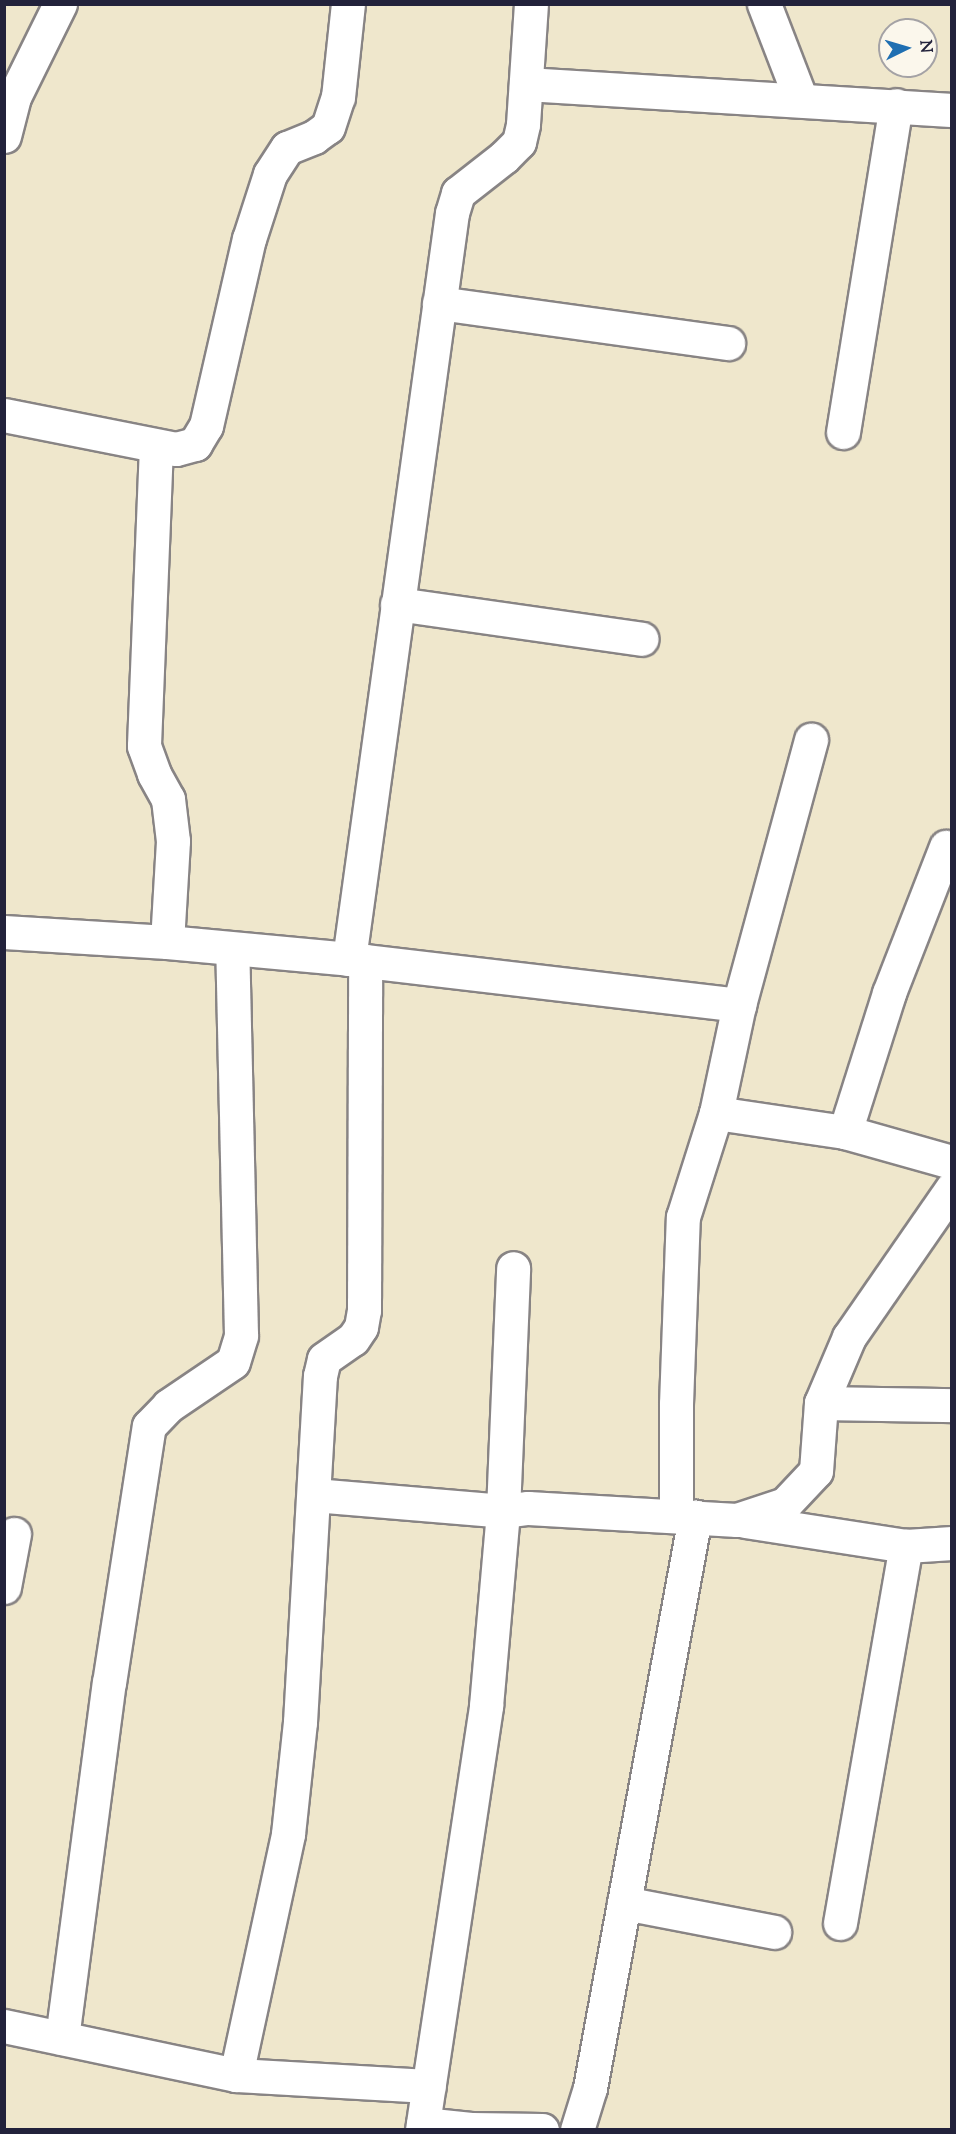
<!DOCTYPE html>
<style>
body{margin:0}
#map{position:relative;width:956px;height:2134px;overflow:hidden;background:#efe7cc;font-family:"Sorts Mill Goudy",serif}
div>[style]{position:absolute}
.roads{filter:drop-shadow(2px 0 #888484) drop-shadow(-2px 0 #888484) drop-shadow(0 2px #888484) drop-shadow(0 -2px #888484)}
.minor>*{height:33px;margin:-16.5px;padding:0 16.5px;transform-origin:16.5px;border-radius:16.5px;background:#fff}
span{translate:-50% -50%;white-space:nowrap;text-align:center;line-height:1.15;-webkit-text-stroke:4.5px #fbf7ec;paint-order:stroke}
.frame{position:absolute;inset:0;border:6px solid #22223b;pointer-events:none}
.north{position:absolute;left:878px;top:18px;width:60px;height:60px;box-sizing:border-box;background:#fbf7ec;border:2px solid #a4a2a5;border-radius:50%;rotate:85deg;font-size:16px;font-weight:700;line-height:24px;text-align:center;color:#22223b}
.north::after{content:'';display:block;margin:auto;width:21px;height:27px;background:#1f6fb2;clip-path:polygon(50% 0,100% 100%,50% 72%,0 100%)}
</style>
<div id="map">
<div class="roads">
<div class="minor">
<div style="left:764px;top:4px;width:103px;rotate:68.9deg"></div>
<div style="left:526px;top:84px;width:427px;rotate:3.5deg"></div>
<div style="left:4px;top:136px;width:40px;rotate:-75.6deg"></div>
<div style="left:14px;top:97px;width:104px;rotate:-63.7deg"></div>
<div style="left:439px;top:303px;width:292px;rotate:7.9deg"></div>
<div style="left:4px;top:415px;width:175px;rotate:11.2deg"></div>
<div style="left:176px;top:449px;width:20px;rotate:-15deg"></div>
<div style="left:195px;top:444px;width:21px;rotate:-59deg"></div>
<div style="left:206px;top:426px;width:192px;rotate:-77.1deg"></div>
<div style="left:249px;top:239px;width:68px;rotate:-72.1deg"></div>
<div style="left:270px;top:174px;width:31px;rotate:-57deg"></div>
<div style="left:287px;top:148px;width:29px;rotate:-22deg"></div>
<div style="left:314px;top:137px;width:17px;rotate:-36deg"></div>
<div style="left:328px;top:127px;width:32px;rotate:-72deg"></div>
<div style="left:338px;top:97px;width:94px;rotate:-83.9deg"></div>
<div style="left:843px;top:432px;width:331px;rotate:-80.8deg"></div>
<div style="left:156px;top:446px;width:300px;rotate:92.3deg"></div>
<div style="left:144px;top:746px;width:30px;rotate:70deg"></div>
<div style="left:154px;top:774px;width:29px;rotate:61deg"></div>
<div style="left:168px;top:799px;width:42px;rotate:83.2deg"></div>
<div style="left:173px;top:841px;width:101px;rotate:93.4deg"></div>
<div style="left:397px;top:604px;width:247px;rotate:8.1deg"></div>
<div style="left:4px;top:932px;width:163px;rotate:3.5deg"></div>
<div style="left:167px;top:942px;width:183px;rotate:5.3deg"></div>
<div style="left:349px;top:959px;width:393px;rotate:6.7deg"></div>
<div style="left:349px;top:959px;width:753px;rotate:-82.14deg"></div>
<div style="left:452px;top:213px;width:21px;rotate:-73deg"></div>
<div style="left:458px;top:193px;width:58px;rotate:-38deg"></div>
<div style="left:504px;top:157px;width:21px;rotate:-45deg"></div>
<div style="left:519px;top:142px;width:18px;rotate:-77deg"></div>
<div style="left:523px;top:124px;width:120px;rotate:-86.2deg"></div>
<div style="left:716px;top:1113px;width:130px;rotate:8.4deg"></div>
<div style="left:845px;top:1132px;width:111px;rotate:15.7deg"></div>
<div style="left:845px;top:1132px;width:146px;rotate:-72.4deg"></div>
<div style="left:889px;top:993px;width:157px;rotate:-68.7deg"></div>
<div style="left:821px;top:1403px;width:131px;rotate:0.9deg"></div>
<div style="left:314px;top:1495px;width:190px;rotate:4.8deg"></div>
<div style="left:503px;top:1511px;width:25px;rotate:-7deg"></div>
<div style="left:528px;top:1508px;width:209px;rotate:3.3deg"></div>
<div style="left:737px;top:1520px;width:51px;rotate:-18.4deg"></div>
<div style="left:785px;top:1504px;width:45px;rotate:-46.8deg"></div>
<div style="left:816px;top:1471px;width:68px;rotate:-85.8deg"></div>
<div style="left:821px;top:1403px;width:72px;rotate:-67deg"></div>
<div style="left:849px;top:1337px;width:181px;rotate:-55.3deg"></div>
<div style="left:676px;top:1516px;width:112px;rotate:-90deg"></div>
<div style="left:676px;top:1404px;width:187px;rotate:-87.9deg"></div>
<div style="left:683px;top:1217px;width:109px;rotate:-72.4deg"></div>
<div style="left:716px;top:1113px;width:110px;rotate:-78deg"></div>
<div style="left:739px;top:1005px;width:275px;rotate:-74.8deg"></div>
<div style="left:745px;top:1521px;width:163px;rotate:8.8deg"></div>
<div style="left:906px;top:1546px;width:46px;rotate:-3.7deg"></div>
<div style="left:4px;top:1587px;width:54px;rotate:-79.3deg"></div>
<div style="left:624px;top:1903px;width:153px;rotate:10.9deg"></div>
<div style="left:840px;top:1923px;width:383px;rotate:-80.1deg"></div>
<div style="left:4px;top:2026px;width:237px;rotate:11.9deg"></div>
<div style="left:236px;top:2075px;width:193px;rotate:3.3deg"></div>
<div style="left:62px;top:2038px;width:358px;rotate:-82.5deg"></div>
<div style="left:109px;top:1683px;width:260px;rotate:-81.2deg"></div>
<div style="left:149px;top:1426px;width:28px;rotate:-46deg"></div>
<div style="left:168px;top:1406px;width:78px;rotate:-34.1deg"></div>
<div style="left:233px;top:1362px;width:28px;rotate:-73deg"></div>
<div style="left:241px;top:1335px;width:386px;rotate:-91.3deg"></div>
<div style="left:236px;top:2075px;width:247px;rotate:-77.8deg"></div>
<div style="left:288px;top:1834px;width:113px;rotate:-83.9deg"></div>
<div style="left:300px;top:1722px;width:347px;rotate:-86.7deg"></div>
<div style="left:320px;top:1376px;width:17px;rotate:-77deg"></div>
<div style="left:324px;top:1359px;width:35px;rotate:-35deg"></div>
<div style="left:353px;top:1339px;width:14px;rotate:-56deg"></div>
<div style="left:361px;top:1327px;width:17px;rotate:-80deg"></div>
<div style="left:364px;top:1310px;width:349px;rotate:-89.8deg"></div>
<div style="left:423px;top:2124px;width:48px;rotate:5.9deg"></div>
<div style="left:471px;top:2129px;width:71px;rotate:0.8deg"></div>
<div style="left:422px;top:2130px;width:429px;rotate:-81.4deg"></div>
<div style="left:486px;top:1706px;width:196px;rotate:-85deg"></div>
<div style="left:503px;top:1511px;width:243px;rotate:-87.6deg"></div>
<div style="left:577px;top:2130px;width:44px;rotate:-72.8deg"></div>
<div style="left:590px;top:2088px;width:581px;rotate:-79.58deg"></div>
</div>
</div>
<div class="frame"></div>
<div class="north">N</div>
</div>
